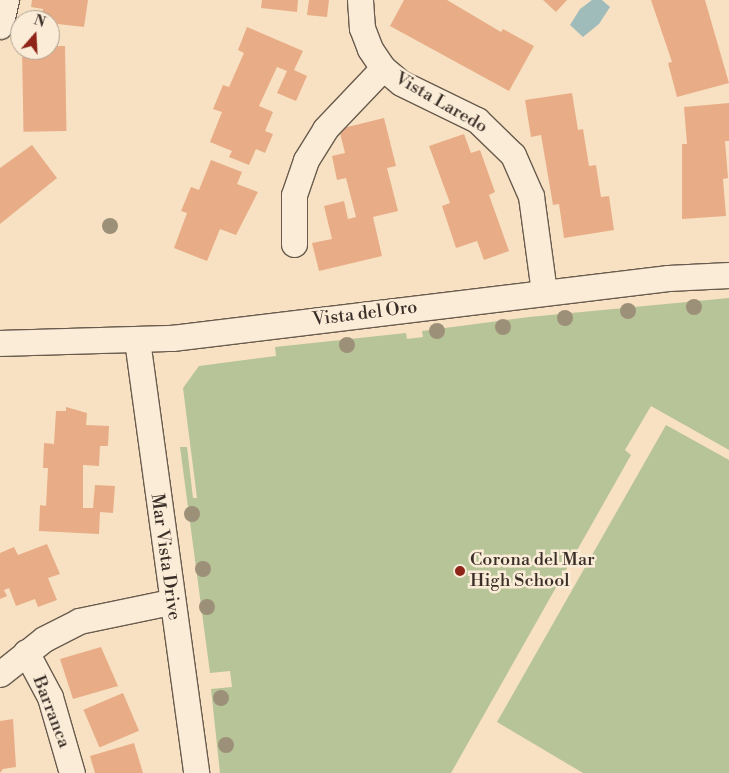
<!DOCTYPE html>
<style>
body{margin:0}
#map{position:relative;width:729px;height:773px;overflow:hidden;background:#f7e1c2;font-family:"Libre Bodoni",serif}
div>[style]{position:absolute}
.green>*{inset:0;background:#b7c498}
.water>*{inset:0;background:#9fbcbb}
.building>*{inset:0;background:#e8ad86;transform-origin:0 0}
.roads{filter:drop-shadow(1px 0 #695c4e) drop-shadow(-1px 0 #695c4e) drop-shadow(0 1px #695c4e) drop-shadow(0 -1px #695c4e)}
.minor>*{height:25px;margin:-12.5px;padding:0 12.5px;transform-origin:12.5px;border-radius:12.5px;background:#faecd7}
.trees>*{width:16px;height:16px;margin:-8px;border-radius:50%;background:#9d9079}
.dots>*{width:14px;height:14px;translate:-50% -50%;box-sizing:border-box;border:2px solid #faecd7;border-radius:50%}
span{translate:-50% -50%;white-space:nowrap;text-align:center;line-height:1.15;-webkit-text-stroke:5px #faecd7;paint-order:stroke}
.street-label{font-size:18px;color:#3a2f28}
.poi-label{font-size:18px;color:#3a2f28}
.left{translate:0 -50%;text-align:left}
.north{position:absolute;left:10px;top:10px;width:50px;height:50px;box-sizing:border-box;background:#faecd7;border:1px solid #ada091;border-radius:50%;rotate:19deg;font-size:14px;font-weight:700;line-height:20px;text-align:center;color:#3a2f28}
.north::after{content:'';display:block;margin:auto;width:18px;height:22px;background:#8f2418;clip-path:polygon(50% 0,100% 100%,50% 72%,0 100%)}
</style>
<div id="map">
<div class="green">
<div style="clip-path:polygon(729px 298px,729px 450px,651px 406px,625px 450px,631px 455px,451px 773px,220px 773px,211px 689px,232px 687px,230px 671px,210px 673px,180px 447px,187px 447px,193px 498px,197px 498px,183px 388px,199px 366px,276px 356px,275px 347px,406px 333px,407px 339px,423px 337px,422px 331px,529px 317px)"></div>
<div style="clip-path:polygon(666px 425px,729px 460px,729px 773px,583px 773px,497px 722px)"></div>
</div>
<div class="water">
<div style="clip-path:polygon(592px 0,602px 0,610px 7px,599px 24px,583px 37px,570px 25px,580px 9px)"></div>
</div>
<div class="building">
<div style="clip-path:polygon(32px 0,88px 0,84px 27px,58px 24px,57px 29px,50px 28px,50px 20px,41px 20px,43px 9px,31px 7px)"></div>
<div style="clip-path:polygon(262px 0,298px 0,297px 12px,261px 8px)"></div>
<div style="clip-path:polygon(309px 0,329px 0,327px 17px,307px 15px)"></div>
<div style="clip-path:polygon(404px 0,447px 0,501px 32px,503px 29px,534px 46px,509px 91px,390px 26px)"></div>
<div style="clip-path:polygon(543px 0,567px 0,556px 12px)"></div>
<div style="clip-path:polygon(651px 0,705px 0,729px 83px,677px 97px,668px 63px,672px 62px)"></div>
<div style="clip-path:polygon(247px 27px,303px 51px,294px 70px,307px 76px,296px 101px,277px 93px,287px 71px,277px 67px,259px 106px,273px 112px,265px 131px,273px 134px,265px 153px,256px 149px,249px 165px,229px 157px,232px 151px,210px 142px,222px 112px,213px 109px,223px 85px,229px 87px,244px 53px,238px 50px)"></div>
<div style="left:65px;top:46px;width:85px;height:43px;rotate:89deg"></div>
<div style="clip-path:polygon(572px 93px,578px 130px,583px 129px,589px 166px,596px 165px,601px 197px,609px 196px,614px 230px,564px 238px,559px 204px,553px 205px,541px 135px,531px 137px,525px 100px)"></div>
<div style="clip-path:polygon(729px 103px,729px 141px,725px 141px,728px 178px,723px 179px,726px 216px,682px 219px,682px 144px,687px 144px,684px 107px)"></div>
<div style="clip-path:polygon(384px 118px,396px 166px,387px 168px,398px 211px,373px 217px,382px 256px,319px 271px,312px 243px,332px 239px,324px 206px,344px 201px,348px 219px,356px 217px,346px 178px,337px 180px,332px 156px,345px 153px,339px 129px)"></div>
<div style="clip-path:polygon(464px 134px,471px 153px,480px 150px,495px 192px,489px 195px,509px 251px,484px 260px,477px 241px,456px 248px,442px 206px,450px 203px,429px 146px)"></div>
<div style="clip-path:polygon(32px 145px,57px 178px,0 224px,0 168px)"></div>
<div style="clip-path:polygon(211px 160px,242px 172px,237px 184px,258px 192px,236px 235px,220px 229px,207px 261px,174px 248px,187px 213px,181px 211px,191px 187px,199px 190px)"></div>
<div style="clip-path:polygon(66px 407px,87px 413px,86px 425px,109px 426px,108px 446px,100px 446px,99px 466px,83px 465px,83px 508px,93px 508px,95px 485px,115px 486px,113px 513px,100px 512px,99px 534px,39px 531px,40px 505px,46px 506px,48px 468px,43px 468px,44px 443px,54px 444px,56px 411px,66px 411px)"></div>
<div style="clip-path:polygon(47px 544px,60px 574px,48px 578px,57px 600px,38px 607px,35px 599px,16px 606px,9px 588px,4px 590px,7px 596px,0 599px,0 553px,14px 547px,18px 555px)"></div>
<div style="clip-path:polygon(101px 647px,118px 686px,73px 699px,60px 659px)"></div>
<div style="left:123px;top:693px;width:41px;height:43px;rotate:67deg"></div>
<div style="clip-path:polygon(13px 719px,16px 767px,3px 769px,0 773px,0 721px)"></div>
<div style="clip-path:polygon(134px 743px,143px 773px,95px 773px,90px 756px)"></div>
</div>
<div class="roads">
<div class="minor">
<div style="left:360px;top:0;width:28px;rotate:86deg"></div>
<div style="left:362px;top:28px;width:22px;rotate:69deg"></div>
<div style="left:370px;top:49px;width:23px;rotate:56deg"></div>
<div style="left:383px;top:68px;width:23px;rotate:40deg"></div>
<div style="left:401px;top:83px;width:85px;rotate:26deg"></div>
<div style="left:477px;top:120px;width:50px;rotate:44.2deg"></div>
<div style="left:513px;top:155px;width:45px;rotate:66.3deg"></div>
<div style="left:531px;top:196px;width:97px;rotate:82.3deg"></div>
<div style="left:0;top:26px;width:27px;rotate:-77deg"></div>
<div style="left:294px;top:244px;width:49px;rotate:-90deg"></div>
<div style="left:294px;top:195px;width:37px;rotate:-71deg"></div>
<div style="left:306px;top:160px;width:36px;rotate:-58deg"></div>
<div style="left:325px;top:129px;width:84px;rotate:-46.4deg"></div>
<div style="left:137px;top:340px;width:437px;rotate:82.2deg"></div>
<div style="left:0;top:343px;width:172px;rotate:-1.7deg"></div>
<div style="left:172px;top:338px;width:500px;rotate:-6.9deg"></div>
<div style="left:668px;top:278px;width:61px;rotate:-2.8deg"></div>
<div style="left:26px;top:652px;width:51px;rotate:61.9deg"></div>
<div style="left:50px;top:697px;width:79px;rotate:73.9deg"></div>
<div style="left:0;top:674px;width:56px;rotate:-38.5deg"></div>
<div style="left:44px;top:639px;width:39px;rotate:-27deg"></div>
<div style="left:79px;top:621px;width:93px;rotate:-11.8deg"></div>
</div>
</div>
<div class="trees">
<div style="left:110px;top:226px"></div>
<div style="left:694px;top:307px"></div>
<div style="left:628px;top:311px"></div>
<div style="left:565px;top:318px"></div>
<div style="left:503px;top:327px"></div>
<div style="left:437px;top:331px"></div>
<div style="left:347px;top:345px"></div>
<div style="left:192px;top:514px"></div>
<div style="left:203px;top:569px"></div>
<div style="left:207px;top:607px"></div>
<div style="left:221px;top:698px"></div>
<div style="left:226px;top:745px"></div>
</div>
<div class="dots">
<div style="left:460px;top:571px;background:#8f2418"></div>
</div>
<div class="street-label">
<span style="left:441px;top:103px;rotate:30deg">Vista Laredo</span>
<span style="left:365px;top:314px;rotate:-7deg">Vista del Oro</span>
<span style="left:165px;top:557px;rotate:82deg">Mar Vista Drive</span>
<span style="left:51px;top:712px;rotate:69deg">Barranca</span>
</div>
<div class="poi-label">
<span class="left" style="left:470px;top:571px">Corona del Mar<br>High School</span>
</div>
<div class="north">N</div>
</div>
